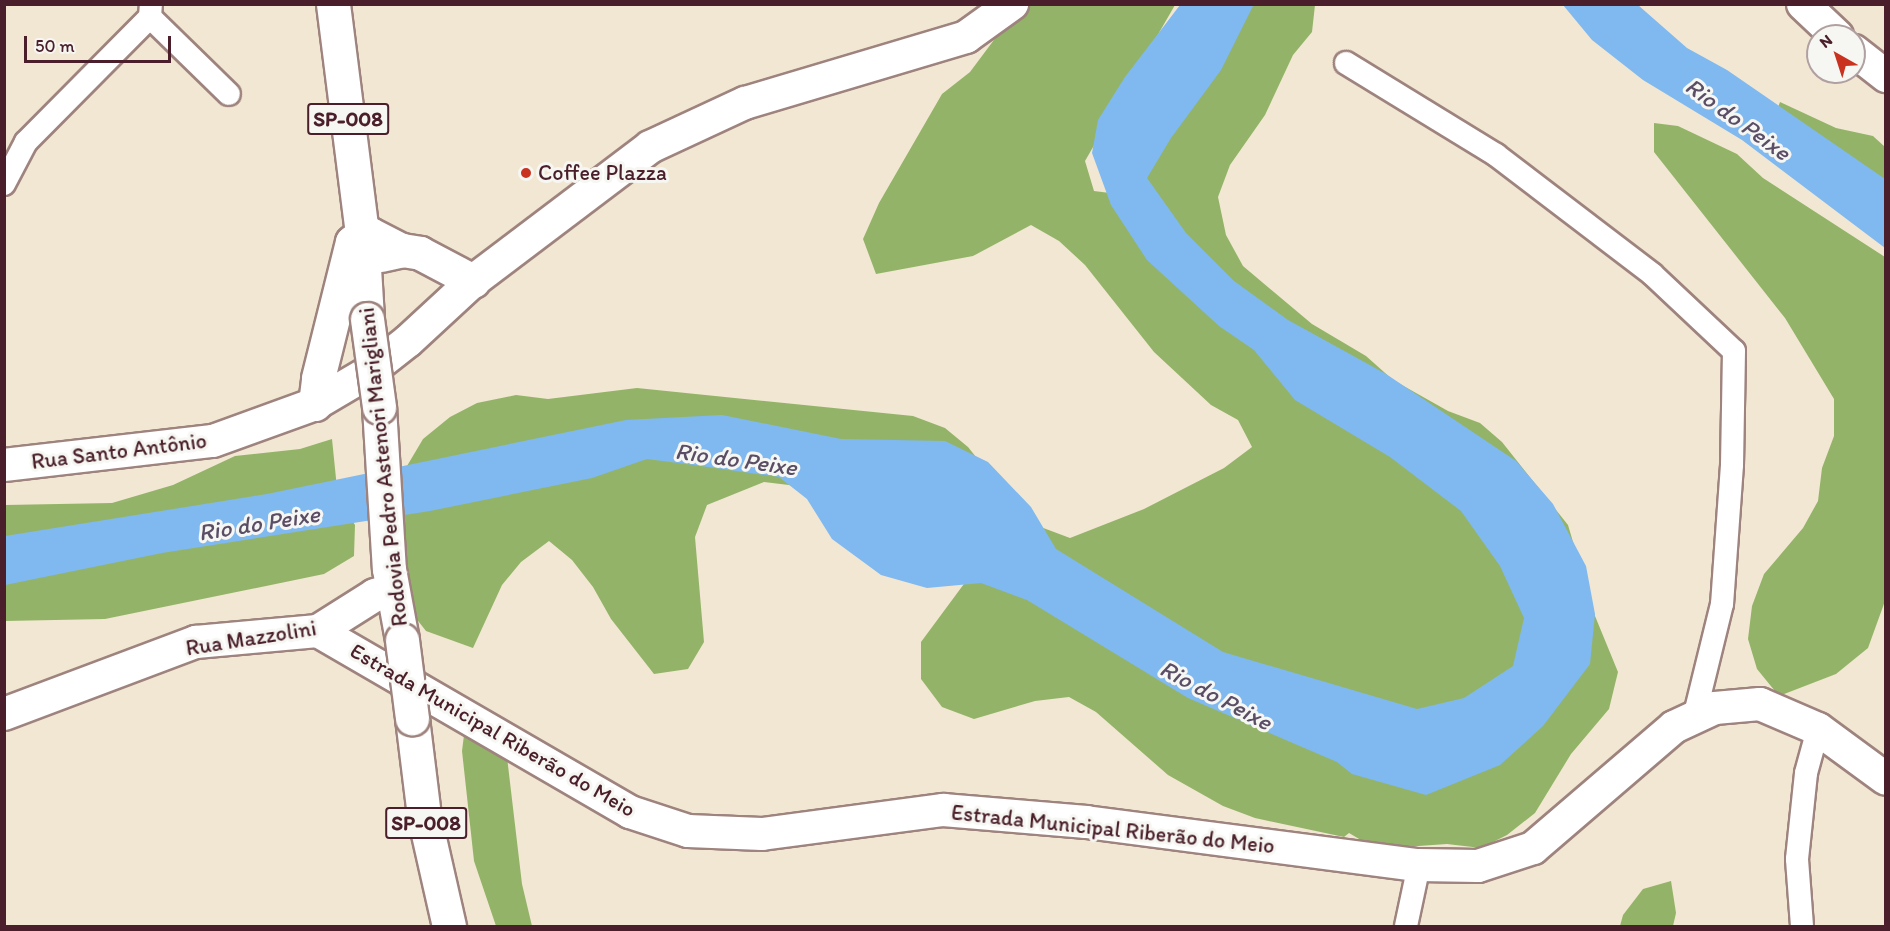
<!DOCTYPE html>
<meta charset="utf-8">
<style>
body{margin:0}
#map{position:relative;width:1890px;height:931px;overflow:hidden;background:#f2e7d2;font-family:Itim,sans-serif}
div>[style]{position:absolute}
.forest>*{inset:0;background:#93b468}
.water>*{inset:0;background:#7fb9f0}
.roads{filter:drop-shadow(2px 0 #9e837e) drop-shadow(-2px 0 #9e837e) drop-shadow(0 2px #9e837e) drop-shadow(0 -2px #9e837e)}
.street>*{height:22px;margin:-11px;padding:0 11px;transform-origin:11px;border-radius:11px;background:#fff}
.secondary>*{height:32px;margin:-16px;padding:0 16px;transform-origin:16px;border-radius:16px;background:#fff}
.primary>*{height:33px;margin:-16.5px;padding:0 16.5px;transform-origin:16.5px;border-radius:16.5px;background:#fff}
.bridges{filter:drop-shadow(2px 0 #9e837e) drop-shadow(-2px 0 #9e837e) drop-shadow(0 2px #9e837e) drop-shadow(0 -2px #9e837e)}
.primary-bridge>*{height:33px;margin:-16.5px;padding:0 16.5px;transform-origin:16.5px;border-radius:16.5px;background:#fff}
.dots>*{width:16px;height:16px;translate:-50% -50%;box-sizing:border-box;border:3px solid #f6f6f2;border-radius:50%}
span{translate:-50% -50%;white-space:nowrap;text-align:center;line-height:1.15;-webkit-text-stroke:6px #f6f6f2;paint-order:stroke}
.shield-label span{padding:2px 4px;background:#f6f6f2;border:2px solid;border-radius:4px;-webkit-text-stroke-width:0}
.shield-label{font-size:21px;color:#4a1f2b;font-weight:700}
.poi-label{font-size:22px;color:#4a1f2b}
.left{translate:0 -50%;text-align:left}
.street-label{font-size:22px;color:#4a1f2b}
.water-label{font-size:24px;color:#5a4d66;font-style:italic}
.frame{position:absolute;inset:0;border:6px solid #4a1f2b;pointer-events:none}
.north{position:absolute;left:1806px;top:24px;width:60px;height:60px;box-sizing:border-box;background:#f6f6f2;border:2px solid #b1a0a2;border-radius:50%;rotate:321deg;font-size:16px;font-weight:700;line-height:24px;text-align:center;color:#4a1f2b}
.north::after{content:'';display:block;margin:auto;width:21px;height:27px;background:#c8321e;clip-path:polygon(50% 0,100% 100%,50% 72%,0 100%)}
.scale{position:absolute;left:24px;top:36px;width:147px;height:27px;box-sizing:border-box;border:3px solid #4a1f2b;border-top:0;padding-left:8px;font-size:18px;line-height:21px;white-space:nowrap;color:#4a1f2b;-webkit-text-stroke:4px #f6f6f2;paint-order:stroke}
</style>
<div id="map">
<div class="forest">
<div style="clip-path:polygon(1020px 5px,1175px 5px,1085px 161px,1094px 191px,1126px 195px,1237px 5px,1315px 5px,1312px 32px,1293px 55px,1265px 115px,1230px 165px,1218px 197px,1226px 235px,1243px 266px,1312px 324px,1366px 356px,1393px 380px,1448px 411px,1480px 423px,1502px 442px,1568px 525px,1595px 616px,1618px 672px,1609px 709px,1571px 754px,1535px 813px,1507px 835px,1481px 848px,1447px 844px,1376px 849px,1349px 833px,1344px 837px,1255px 818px,1223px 806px,1168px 775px,1096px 712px,1069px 697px,1035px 701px,974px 719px,942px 707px,921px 679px,921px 642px,975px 569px,797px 486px,764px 482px,707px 505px,695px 537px,704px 642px,688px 669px,654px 674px,611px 619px,593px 587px,572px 560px,549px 541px,521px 562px,502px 585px,473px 648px,426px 631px,400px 598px,396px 565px,407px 466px,423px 439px,450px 417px,477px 403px,516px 395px,548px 399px,637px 388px,913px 416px,945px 428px,968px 447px,1016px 507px,1038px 526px,1070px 538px,1144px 509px,1224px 468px,1252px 447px,1238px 420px,1211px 405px,1154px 352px,1085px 265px,1059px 241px,1031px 225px,973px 256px,876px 274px,863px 239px,879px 203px,942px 94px,970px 72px)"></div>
<div style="clip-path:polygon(1780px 102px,1836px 128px,1873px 136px,1885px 147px,1885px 221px,1775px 116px)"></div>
<div style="clip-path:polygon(1654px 123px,1678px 126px,1737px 154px,1763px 178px,1885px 257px,1885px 601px,1868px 648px,1836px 674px,1779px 696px,1757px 669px,1748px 639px,1752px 606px,1764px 574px,1803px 528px,1818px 501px,1822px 468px,1834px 436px,1834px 399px,1785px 318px,1654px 152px)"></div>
<div style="clip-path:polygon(332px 439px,338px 498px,355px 525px,354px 556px,324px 574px,105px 619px,5px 621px,5px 505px,112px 503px,173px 485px,235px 456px,300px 449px)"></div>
<div style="clip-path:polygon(466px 719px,505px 740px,522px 884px,532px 926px,496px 926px,474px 861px,462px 751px)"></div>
<div style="clip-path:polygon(1671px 881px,1676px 913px,1673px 926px,1620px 926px,1623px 915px,1643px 889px)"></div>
</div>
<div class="water">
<div style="clip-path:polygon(1254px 4px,1221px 70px,1171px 138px,1147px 178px,1186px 233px,1234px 281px,1288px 320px,1386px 374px,1516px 461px,1553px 504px,1586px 566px,1595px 614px,1590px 664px,1543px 726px,1500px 765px,1426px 795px,1352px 774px,1337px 762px,1188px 698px,1027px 600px,981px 583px,927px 588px,881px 575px,832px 539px,807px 499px,779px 477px,701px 466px,647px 459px,592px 478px,430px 511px,162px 553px,5px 585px,5px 536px,267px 494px,626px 420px,722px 415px,841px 439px,945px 441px,988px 462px,1031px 507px,1056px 549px,1223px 652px,1417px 709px,1464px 698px,1513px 666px,1524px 618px,1500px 566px,1461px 511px,1390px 457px,1295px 400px,1254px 350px,1219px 326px,1147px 260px,1111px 205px,1092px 153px,1098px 120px,1125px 77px,1180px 5px)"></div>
<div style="clip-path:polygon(1563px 5px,1638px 5px,1687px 48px,1727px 70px,1885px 179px,1885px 248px,1742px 140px,1643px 80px,1592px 40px)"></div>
</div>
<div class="roads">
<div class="street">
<div style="left:150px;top:17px;width:110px;rotate:44.3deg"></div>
<div style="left:1346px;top:63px;width:176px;rotate:31.5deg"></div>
<div style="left:1496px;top:155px;width:196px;rotate:37.3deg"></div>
<div style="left:1652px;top:274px;width:112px;rotate:43.2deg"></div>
<div style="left:1734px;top:351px;width:114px;rotate:91deg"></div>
<div style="left:1732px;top:465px;width:139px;rotate:94.1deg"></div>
<div style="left:1722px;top:604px;width:117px;rotate:103.8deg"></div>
<div style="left:4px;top:184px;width:47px;rotate:-62.4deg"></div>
<div style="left:26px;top:142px;width:176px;rotate:-45.2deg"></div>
<div style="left:150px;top:17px;width:13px;rotate:-86deg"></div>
<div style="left:1406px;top:926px;width:62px;rotate:-78deg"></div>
<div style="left:1802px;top:926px;width:67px;rotate:-94.3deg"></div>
<div style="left:1797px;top:859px;width:86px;rotate:-84deg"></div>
<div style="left:1806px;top:773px;width:46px;rotate:-74.7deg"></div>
</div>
<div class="secondary">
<div style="left:1803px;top:4px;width:47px;rotate:43.3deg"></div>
<div style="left:1854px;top:51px;width:41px;rotate:38deg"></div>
<div style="left:4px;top:465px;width:210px;rotate:-6.6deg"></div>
<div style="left:213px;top:441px;width:109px;rotate:-19.9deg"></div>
<div style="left:315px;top:404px;width:59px;rotate:-30.5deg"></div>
<div style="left:366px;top:374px;width:53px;rotate:-38.2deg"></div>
<div style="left:408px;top:341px;width:88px;rotate:-42.7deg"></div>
<div style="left:473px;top:281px;width:222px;rotate:-37.1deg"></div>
<div style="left:650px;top:147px;width:105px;rotate:-24.9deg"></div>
<div style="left:745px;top:103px;width:231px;rotate:-16.6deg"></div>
<div style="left:966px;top:37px;width:57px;rotate:-35.7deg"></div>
<div style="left:318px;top:631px;width:361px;rotate:30.1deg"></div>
<div style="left:630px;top:812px;width:61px;rotate:18.1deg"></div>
<div style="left:688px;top:831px;width:74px;rotate:2.3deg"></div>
<div style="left:762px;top:834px;width:183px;rotate:-7.6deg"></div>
<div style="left:943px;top:810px;width:144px;rotate:4.8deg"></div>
<div style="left:1086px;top:822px;width:336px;rotate:7.4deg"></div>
<div style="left:1419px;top:865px;width:59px;rotate:1deg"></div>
<div style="left:1478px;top:866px;width:58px;rotate:-18.1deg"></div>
<div style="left:1533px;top:848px;width:186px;rotate:-40.6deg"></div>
<div style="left:1674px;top:727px;width:45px;rotate:-24.9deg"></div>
<div style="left:1715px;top:708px;width:45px;rotate:-5.1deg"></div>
<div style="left:1760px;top:704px;width:63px;rotate:23.3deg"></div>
<div style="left:1818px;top:729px;width:84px;rotate:36.3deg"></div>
<div style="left:4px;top:714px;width:205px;rotate:-20.6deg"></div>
<div style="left:196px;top:642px;width:122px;rotate:-5.2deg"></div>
<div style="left:318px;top:631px;width:67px;rotate:-32.3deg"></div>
<div style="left:375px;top:595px;width:18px;rotate:-16deg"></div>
</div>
<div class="primary">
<div style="left:333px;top:4px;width:232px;rotate:82.8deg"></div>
<div style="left:362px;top:234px;width:85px;rotate:86.6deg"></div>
<div style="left:381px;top:255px;width:22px;rotate:-13deg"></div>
<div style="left:402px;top:250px;width:18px;rotate:9deg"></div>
<div style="left:420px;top:253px;width:60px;rotate:27.8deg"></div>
<div style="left:315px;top:404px;width:26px;rotate:-83deg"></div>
<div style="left:318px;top:378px;width:140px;rotate:-76deg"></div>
<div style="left:352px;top:242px;width:13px;rotate:-39deg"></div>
<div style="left:362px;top:234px;width:8px"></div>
<div style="left:370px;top:234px;width:36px;rotate:27deg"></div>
<div style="left:379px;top:407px;width:162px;rotate:86.5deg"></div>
<div style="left:389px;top:569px;width:72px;rotate:79.6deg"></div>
<div style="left:412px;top:718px;width:99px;rotate:83deg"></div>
<div style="left:424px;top:816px;width:113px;rotate:77.2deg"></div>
</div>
</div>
<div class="bridges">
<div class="primary-bridge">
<div style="left:367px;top:319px;width:89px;rotate:82.2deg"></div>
<div style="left:402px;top:640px;width:79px;rotate:82.7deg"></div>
</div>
</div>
<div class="dots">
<div style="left:526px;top:173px;background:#c8321e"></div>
</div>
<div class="shield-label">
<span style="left:348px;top:119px">SP-008</span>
<span style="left:426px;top:823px">SP-008</span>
</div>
<div class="poi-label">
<span class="left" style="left:538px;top:173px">Coffee Plazza</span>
</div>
<div class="street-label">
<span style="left:119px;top:451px;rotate:-7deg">Rua Santo Antônio</span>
<span style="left:383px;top:467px;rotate:-96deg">Rodovia Pedro Astenori Marigliani</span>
<span style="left:251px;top:638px;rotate:-9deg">Rua Mazzolini</span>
<span style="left:493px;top:730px;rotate:30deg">Estrada Municipal Riberão do Meio</span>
<span style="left:1113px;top:829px;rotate:6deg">Estrada Municipal Riberão do Meio</span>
</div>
<div class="water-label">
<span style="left:1738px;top:119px;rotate:36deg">Rio do Peixe</span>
<span style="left:736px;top:459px;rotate:8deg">Rio do Peixe</span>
<span style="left:259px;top:523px;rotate:-9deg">Rio do Peixe</span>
<span style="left:1216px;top:695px;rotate:28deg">Rio do Peixe</span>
</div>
<div class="frame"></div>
<div class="north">N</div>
<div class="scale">50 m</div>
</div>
